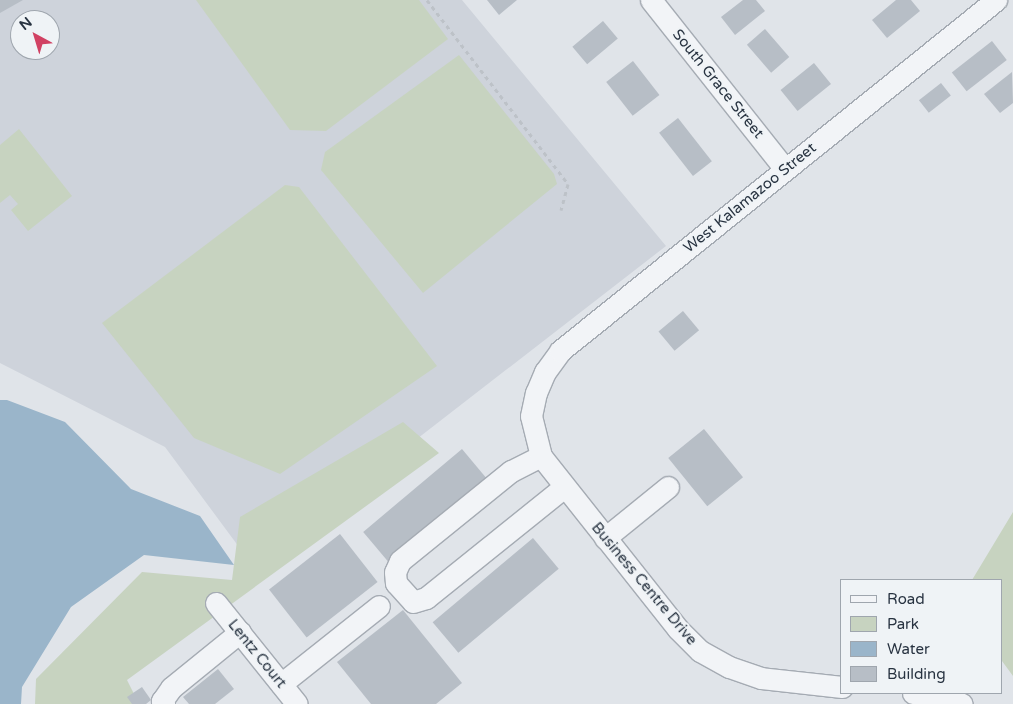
<!DOCTYPE html>
<style>
body{margin:0}
#map{position:relative;width:1013px;height:704px;overflow:hidden;background:#e0e4e9;font-family:"Varela Round",sans-serif}
div>[style]{position:absolute}
.built>*{inset:0;background:#ced3db}
.green>*{inset:0;background:#c7d3c0}
.water>*{inset:0;background:#9ab5ca}
.building>*{inset:0;background:#b7bec6;transform-origin:0 0}
.path>*{height:3px;margin-top:-1.5px;transform-origin:0;background:repeating-linear-gradient(90deg,#bdc2c8 0 4px,transparent 0 8px)}
.roads{filter:drop-shadow(1px 0 #a5abb3) drop-shadow(-1px 0 #a5abb3) drop-shadow(0 1px #a5abb3) drop-shadow(0 -1px #a5abb3)}
.minor>*{height:21px;margin:-10.5px;padding:0 10.5px;transform-origin:10.5px;border-radius:10.5px;background:#f2f4f7}
span{translate:-50% -50%;white-space:nowrap;text-align:center;line-height:1.15;-webkit-text-stroke:4px #eff3f6;paint-order:stroke}
.street-label{font-size:15px;color:#283341}
.legend{position:absolute;left:840px;top:579px;width:162px;height:115px;box-sizing:border-box;background:#eff3f6;border:1px solid #9fa6ae;margin:0;padding:6px 9px;list-style:none;font-size:15px;color:#283341}
.legend li{display:flex;align-items:center;gap:10px;height:25px}
.legend b{width:25px;border:1px solid #9fa6ae}
.north{position:absolute;left:10px;top:10px;width:50px;height:50px;box-sizing:border-box;background:#eff3f6;border:1px solid #9fa6ae;border-radius:50%;rotate:321deg;font-size:14px;font-weight:700;line-height:20px;text-align:center;color:#283341}
.north::after{content:'';display:block;margin:auto;width:18px;height:22px;background:#d14163;clip-path:polygon(50% 0,100% 100%,50% 72%,0 100%)}
</style>
<div id="map">
<div class="built">
<div style="clip-path:polygon(evenodd,0 0,462px 0,666px 246px,253px 566px,165px 447px,0 363px,0 0,20px 20px,50px 20px,50px 50px,20px 50px,20px 20px)"></div>
</div>
<div class="green">
<div style="clip-path:polygon(196px 0,419px 0,448px 39px,326px 131px,290px 130px)"></div>
<div style="clip-path:polygon(459px 55px,554px 174px,557px 184px,423px 293px,321px 170px,325px 152px)"></div>
<div style="clip-path:polygon(19px 129px,72px 196px,28px 231px,11px 210px,18px 204px,10px 195px,0 203px,0 145px)"></div>
<div style="clip-path:polygon(285px 185px,299px 187px,437px 366px,280px 474px,194px 438px,102px 323px)"></div>
<div style="clip-path:polygon(403px 422px,439px 453px,127px 680px,139px 704px,35px 704px,36px 679px,142px 572px,232px 580px,240px 517px)"></div>
<div style="clip-path:polygon(1013px 512px,1013px 676px,1002px 661px,1002px 580px,972px 580px)"></div>
</div>
<div class="water">
<div style="clip-path:polygon(0 400px,7px 400px,65px 422px,131px 489px,200px 516px,234px 565px,144px 555px,71px 607px,22px 687px,21px 704px,0 704px)"></div>
</div>
<div class="building">
<div style="clip-path:polygon(0 0,23px 0,0 13px)"></div>
<div style="clip-path:polygon(487px 0,517px 0,499px 15px)"></div>
<div style="clip-path:polygon(743px 0,756px 0,765px 11px,735px 35px,721px 17px)"></div>
<div style="clip-path:polygon(896px 0,911px 0,920px 11px,887px 38px,872px 20px)"></div>
<div style="left:603px;top:21px;width:23px;height:40px;rotate:50deg"></div>
<div style="left:765px;top:29px;width:37px;height:24px;rotate:49deg"></div>
<div style="left:992px;top:41px;width:24px;height:51px;rotate:52deg"></div>
<div style="left:633px;top:61px;width:43px;height:34px;rotate:52deg"></div>
<div style="left:814px;top:63px;width:27px;height:43px;rotate:51deg"></div>
<div style="clip-path:polygon(1012px 72px,1013px 103px,1000px 113px,984px 94px)"></div>
<div style="left:941px;top:83px;width:16px;height:28px;rotate:52deg"></div>
<div style="left:678px;top:118px;width:55px;height:24px;rotate:52deg"></div>
<div style="left:683px;top:311px;width:25px;height:32px;rotate:50deg"></div>
<div style="left:704px;top:429px;width:62px;height:46px;rotate:51deg"></div>
<div style="left:462px;top:449px;width:39px;height:129px;rotate:50deg"></div>
<div style="left:340px;top:534px;width:61px;height:90px;rotate:52deg"></div>
<div style="left:533px;top:538px;width:40px;height:131px;rotate:50deg"></div>
<div style="clip-path:polygon(403px 610px,462px 683px,436px 704px,371px 704px,337px 662px)"></div>
<div style="clip-path:polygon(218px 669px,234px 689px,215px 704px,189px 704px,183px 697px)"></div>
<div style="clip-path:polygon(142px 687px,151px 700px,146px 704px,132px 704px,127px 697px)"></div>
</div>
<div class="path">
<div style="left:427px;top:0;width:232px;rotate:52.5deg"></div>
<div style="left:568px;top:184px;width:27px;rotate:105deg"></div>
</div>
<div class="roads">
<div class="minor">
<div style="left:651px;top:0;width:216px;rotate:51.6deg"></div>
<div style="left:541px;top:456px;width:34px;rotate:153deg"></div>
<div style="left:511px;top:471px;width:143px;rotate:141deg"></div>
<div style="left:400px;top:561px;width:12px;rotate:114deg"></div>
<div style="left:395px;top:572px;width:11px;rotate:85deg"></div>
<div style="left:396px;top:583px;width:25px;rotate:48deg"></div>
<div style="left:413px;top:602px;width:14px;rotate:-17deg"></div>
<div style="left:426px;top:598px;width:176px;rotate:-38.8deg"></div>
<div style="left:605px;top:538px;width:81px;rotate:-39deg"></div>
<div style="left:216px;top:603px;width:129px;rotate:51.3deg"></div>
<div style="left:281px;top:684px;width:125px;rotate:-38.5deg"></div>
<div style="left:842px;top:687px;width:81px;rotate:-173.7deg"></div>
<div style="left:761px;top:678px;width:34px;rotate:-161deg"></div>
<div style="left:729px;top:667px;width:33px;rotate:-151deg"></div>
<div style="left:700px;top:651px;width:31px;rotate:-135deg"></div>
<div style="left:678px;top:629px;width:221px;rotate:-128.4deg"></div>
<div style="left:541px;top:456px;width:41px;rotate:-104deg"></div>
<div style="left:531px;top:416px;width:24px;rotate:-78deg"></div>
<div style="left:536px;top:393px;width:23px;rotate:-67deg"></div>
<div style="left:545px;top:372px;width:26px;rotate:-54deg"></div>
<div style="left:560px;top:351px;width:560px;rotate:-38.84deg"></div>
<div style="left:913px;top:693px;width:22px;rotate:5deg"></div>
<div style="left:935px;top:695px;width:28px;rotate:18deg"></div>
<div style="left:164px;top:704px;width:4px;rotate:-124deg"></div>
<div style="left:162px;top:701px;width:16px;rotate:-55deg"></div>
<div style="left:171px;top:688px;width:89px;rotate:-39.1deg"></div>
</div>
</div>
<div class="street-label">
<span style="left:718px;top:84px;rotate:51deg">South Grace Street</span>
<span style="left:750px;top:198px;rotate:-39deg">West Kalamazoo Street</span>
<span style="left:644px;top:584px;rotate:50deg">Business Centre Drive</span>
<span style="left:257px;top:654px;rotate:51deg">Lentz Court</span>
</div>
<ul class="legend">
<li><b style="height:6px;background:#f2f4f7"></b>Road</li>
<li><b style="height:14px;background:#c7d3c0"></b>Park</li>
<li><b style="height:14px;background:#9ab5ca"></b>Water</li>
<li><b style="height:14px;background:#b7bec6"></b>Building</li>
</ul>
<div class="north">N</div>
</div>
